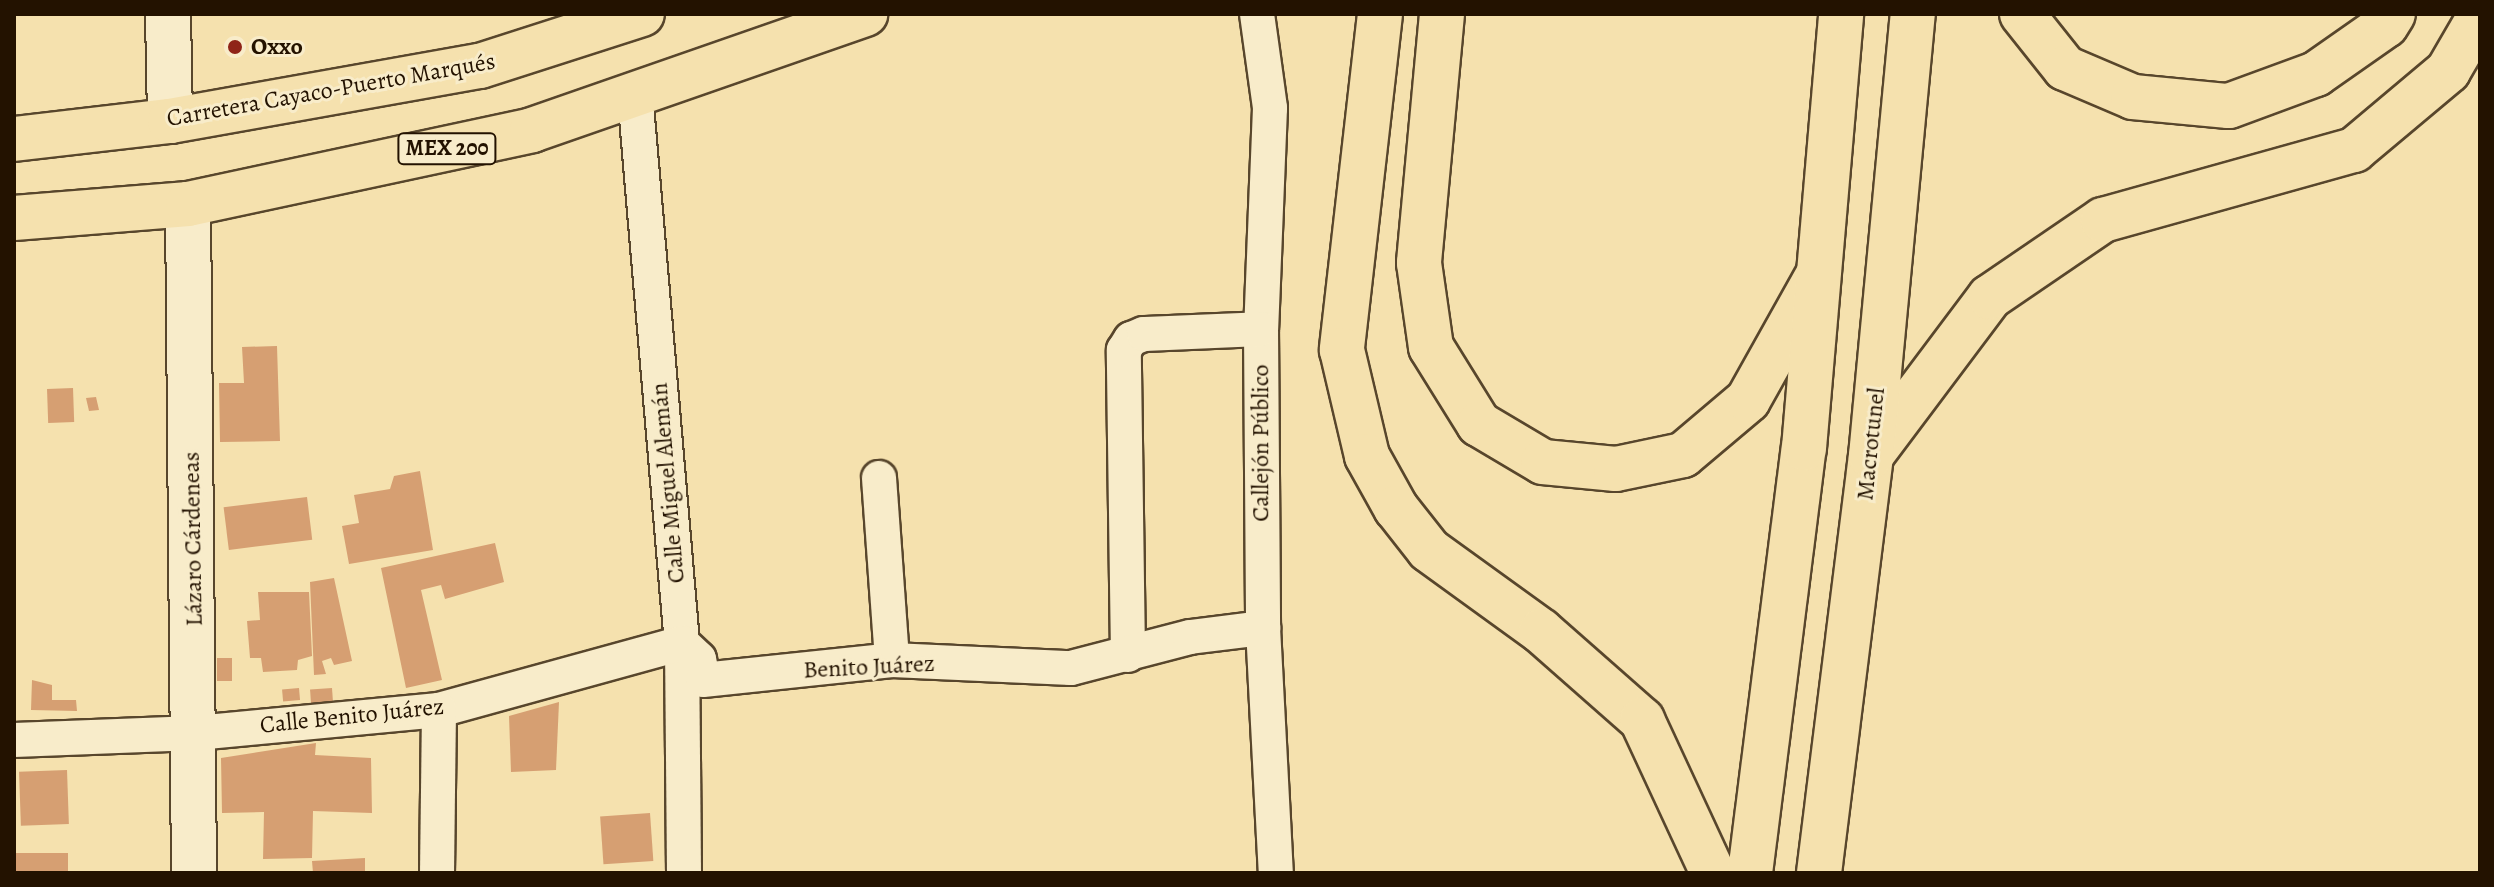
<!DOCTYPE html>
<meta charset="utf-8">
<style>
body{margin:0}
#map{position:relative;width:2494px;height:887px;overflow:hidden;background:#f5e1ae;font-family:Alegreya,serif}
div>[style]{position:absolute}
.building>*{inset:0;background:#d69f72;transform-origin:0 0}
.roads{filter:drop-shadow(2px 0 #58462c) drop-shadow(-2px 0 #58462c) drop-shadow(0 2px #58462c) drop-shadow(0 -2px #58462c)}
.minor>*{height:34px;margin:-17px;padding:0 17px;transform-origin:17px;border-radius:17px;background:#f8ecca}
.tertiary>*{height:44px;margin:-22px;padding:0 22px;transform-origin:22px;border-radius:22px;background:#f8ecca}
.primary>*{height:44px;margin:-22px;padding:0 22px;transform-origin:22px;border-radius:22px;background:#f5e1ae}
.motorway>*{height:44px;margin:-22px;padding:0 22px;transform-origin:22px;border-radius:22px;background:#f5e1ae}
.dots>*{width:22px;height:22px;translate:-50% -50%;box-sizing:border-box;border:4px solid #f8ecca;border-radius:50%}
span{translate:-50% -50%;white-space:nowrap;text-align:center;line-height:1.15;-webkit-text-stroke:6px #f8ecca;paint-order:stroke}
.shield-label span{padding:2px 6px;background:#f8ecca;border:2px solid;border-radius:6px;-webkit-text-stroke-width:0}
.shield-label{font-size:22px;color:#231200;font-weight:700}
.poi-label{font-size:24px;color:#231200;font-weight:700}
.left{translate:0 -50%;text-align:left}
.street-label{font-size:24px;color:#231200}
.frame{position:absolute;inset:0;border:16px solid #231200;pointer-events:none}
</style>
<div id="map">
<div class="building">
<div style="clip-path:polygon(277px 346px,280px 441px,220px 442px,219px 383px,244px 383px,242px 347px)"></div>
<div style="left:73px;top:388px;width:34px;height:26px;rotate:88deg"></div>
<div style="clip-path:polygon(96px 397px,99px 410px,89px 411px,86px 398px)"></div>
<div style="clip-path:polygon(420px 471px,433px 550px,349px 564px,342px 526px,359px 523px,354px 495px,390px 489px,394px 476px)"></div>
<div style="left:307px;top:497px;width:43px;height:84px;rotate:83deg"></div>
<div style="clip-path:polygon(495px 543px,504px 582px,445px 599px,441px 585px,421px 590px,442px 680px,406px 688px,381px 568px)"></div>
<div style="clip-path:polygon(334px 578px,352px 661px,334px 665px,331px 658px,322px 661px,326px 674px,314px 675px,310px 582px)"></div>
<div style="clip-path:polygon(258px 592px,309px 592px,312px 656px,298px 660px,297px 670px,263px 672px,261px 658px,250px 658px,247px 621px,260px 620px)"></div>
<div style="left:217px;top:658px;width:15px;height:23px"></div>
<div style="clip-path:polygon(32px 680px,52px 685px,52px 700px,76px 700px,77px 711px,31px 710px)"></div>
<div style="left:299px;top:688px;width:12px;height:17px;rotate:85deg"></div>
<div style="left:332px;top:688px;width:14px;height:22px;rotate:86deg"></div>
<div style="clip-path:polygon(559px 702px,556px 770px,511px 772px,509px 716px)"></div>
<div style="clip-path:polygon(316px 743px,315px 755px,371px 758px,372px 813px,313px 811px,312px 858px,263px 859px,264px 812px,222px 813px,221px 758px)"></div>
<div style="left:67px;top:770px;width:54px;height:48px;rotate:88deg"></div>
<div style="left:650px;top:813px;width:48px;height:50px;rotate:86deg"></div>
<div style="left:14px;top:853px;width:54px;height:20px"></div>
<div style="clip-path:polygon(365px 858px,365px 873px,313px 873px,312px 861px)"></div>
</div>
<div class="roads">
<div class="minor">
<div style="left:1257px;top:14px;width:95px;rotate:82.1deg"></div>
<div style="left:1270px;top:108px;width:221px;rotate:92.3deg"></div>
<div style="left:1261px;top:329px;width:299px;rotate:89.6deg"></div>
<div style="left:1263px;top:628px;width:245px;rotate:87deg"></div>
<div style="left:635px;top:94px;width:551px;rotate:85.11deg"></div>
<div style="left:682px;top:643px;width:230px;rotate:89.5deg"></div>
<div style="left:879px;top:478px;width:182px;rotate:85.9deg"></div>
<div style="left:1128px;top:655px;width:305px;rotate:-90.8deg"></div>
<div style="left:1124px;top:350px;width:13px;rotate:-58deg"></div>
<div style="left:1131px;top:339px;width:14px;rotate:-21deg"></div>
<div style="left:1144px;top:334px;width:117px;rotate:-2.4deg"></div>
<div style="left:14px;top:740px;width:182px;rotate:-2.2deg"></div>
<div style="left:196px;top:733px;width:244px;rotate:-5.4deg"></div>
<div style="left:439px;top:710px;width:252px;rotate:-15.4deg"></div>
<div style="left:682px;top:643px;width:23px;rotate:43deg"></div>
<div style="left:699px;top:659px;width:21px;rotate:79deg"></div>
<div style="left:703px;top:680px;width:190px;rotate:-6deg"></div>
<div style="left:892px;top:660px;width:179px;rotate:2.6deg"></div>
<div style="left:1071px;top:668px;width:123px;rotate:-14.6deg"></div>
<div style="left:1190px;top:637px;width:74px;rotate:-7deg"></div>
<div style="left:437px;top:873px;width:163px;rotate:-89.3deg"></div>
</div>
<div class="tertiary">
<div style="left:168px;top:14px;width:107px;rotate:88.9deg"></div>
<div style="left:188px;top:204px;width:669px;rotate:89.49deg"></div>
</div>
<div class="primary">
<div style="left:14px;top:139px;width:157px;rotate:-6.6deg"></div>
<div style="left:170px;top:121px;width:315px;rotate:-10.1deg"></div>
<div style="left:480px;top:66px;width:170px;rotate:-17.8deg"></div>
<div style="left:14px;top:218px;width:175px;rotate:-4.6deg"></div>
<div style="left:188px;top:204px;width:352px;rotate:-12.1deg"></div>
<div style="left:532px;top:130px;width:353px;rotate:-19.2deg"></div>
</div>
<div class="motorway">
<div style="left:1380px;top:14px;width:338px;rotate:96.5deg"></div>
<div style="left:1342px;top:350px;width:109px;rotate:76.7deg"></div>
<div style="left:1367px;top:456px;width:60px;rotate:60.9deg"></div>
<div style="left:1396px;top:508px;width:53px;rotate:51.8deg"></div>
<div style="left:1429px;top:550px;width:138px;rotate:35.9deg"></div>
<div style="left:1541px;top:631px;width:135px;rotate:41.4deg"></div>
<div style="left:1642px;top:720px;width:169px;rotate:65.1deg"></div>
<div style="left:1442px;top:14px;width:250px;rotate:95.3deg"></div>
<div style="left:1419px;top:263px;width:85px;rotate:81.9deg"></div>
<div style="left:1431px;top:347px;width:91px;rotate:58.1deg"></div>
<div style="left:1479px;top:424px;width:74px;rotate:30.7deg"></div>
<div style="left:1543px;top:462px;width:73px;rotate:5.5deg"></div>
<div style="left:1616px;top:469px;width:68px;rotate:-11.8deg"></div>
<div style="left:1683px;top:455px;width:85px;rotate:-40.2deg"></div>
<div style="left:1748px;top:400px;width:143px;rotate:-60.8deg"></div>
<div style="left:2022px;top:14px;width:69px;rotate:51.5deg"></div>
<div style="left:2065px;top:68px;width:74px;rotate:23.1deg"></div>
<div style="left:2133px;top:97px;width:96px;rotate:5.4deg"></div>
<div style="left:2229px;top:106px;width:93px;rotate:-20.2deg"></div>
<div style="left:2316px;top:74px;width:85px;rotate:-35deg"></div>
<div style="left:2386px;top:25px;width:13px;rotate:-58deg"></div>
<div style="left:1872px;top:454px;width:196px;rotate:-53.1deg"></div>
<div style="left:1990px;top:297px;width:137px;rotate:-34.3deg"></div>
<div style="left:2103px;top:220px;width:261px;rotate:-15.6deg"></div>
<div style="left:2354px;top:150px;width:123px;rotate:-40deg"></div>
<div style="left:2448px;top:71px;width:64px;rotate:-59.8deg"></div>
<div style="left:1750px;top:873px;width:428px;rotate:-82.8deg"></div>
<div style="left:1804px;top:448px;width:436px;rotate:-85.1deg"></div>
<div style="left:1819px;top:873px;width:420px;rotate:-82.9deg"></div>
<div style="left:1871px;top:456px;width:444px;rotate:-84.6deg"></div>
</div>
</div>
<div class="dots">
<div style="left:235px;top:47px;background:#8f2418"></div>
</div>
<div class="shield-label">
<span style="left:447px;top:149px">MEX 200</span>
</div>
<div class="poi-label">
<span class="left" style="left:251px;top:47px">Oxxo</span>
</div>
<div class="street-label">
<span style="left:331px;top:90px;rotate:-10deg">Carretera Cayaco-Puerto Marqués</span>
<span style="left:1261px;top:443px;rotate:-90deg">Callejón Público</span>
<span style="left:1871px;top:444px;rotate:-84deg">Macrotunel</span>
<span style="left:668px;top:483px;rotate:-95deg">Calle Miguel Alemán</span>
<span style="left:193px;top:539px;rotate:-91deg">Lázaro Cárdeneas</span>
<span style="left:869px;top:667px;rotate:-3deg">Benito Juárez</span>
<span style="left:352px;top:716px;rotate:-6deg">Calle Benito Juárez</span>
</div>
<div class="frame"></div>
</div>
